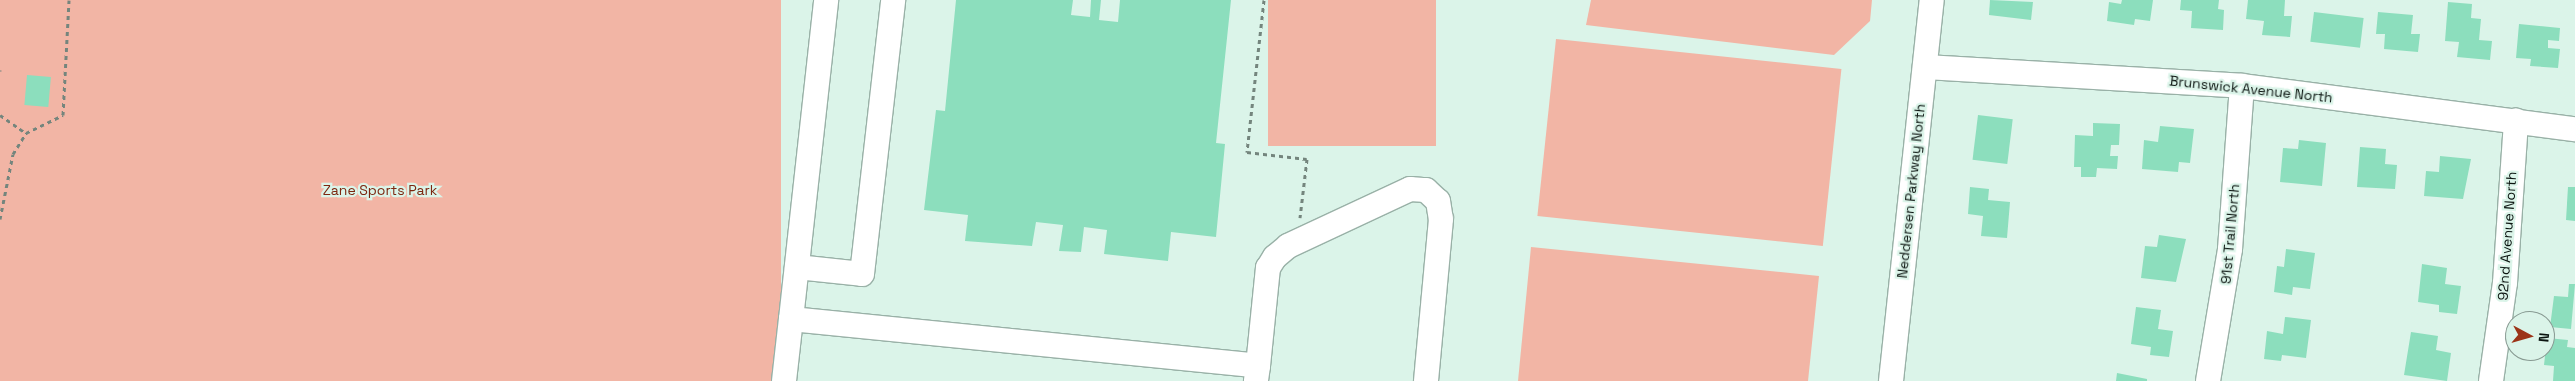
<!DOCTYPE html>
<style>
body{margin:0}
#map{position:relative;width:2575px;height:381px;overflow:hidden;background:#dbf4e9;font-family:"Space Grotesk",sans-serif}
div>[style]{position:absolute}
.green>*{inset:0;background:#f2b5a5;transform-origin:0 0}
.building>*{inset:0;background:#8cdebd;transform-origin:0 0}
.path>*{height:3px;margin-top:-1.5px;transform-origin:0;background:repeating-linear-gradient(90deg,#74857d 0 4px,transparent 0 8px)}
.roads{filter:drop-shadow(1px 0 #99b1a7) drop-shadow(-1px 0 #99b1a7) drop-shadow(0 1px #99b1a7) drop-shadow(0 -1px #99b1a7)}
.minor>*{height:24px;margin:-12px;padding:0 12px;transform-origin:12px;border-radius:12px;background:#fff}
span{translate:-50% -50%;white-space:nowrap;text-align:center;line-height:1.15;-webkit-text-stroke:4.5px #dbf4e9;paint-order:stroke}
.street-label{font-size:14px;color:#0b1410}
.park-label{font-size:14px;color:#7c2710}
.north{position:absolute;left:2505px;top:311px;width:50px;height:50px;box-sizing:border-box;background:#dbf4e9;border:1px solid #889a92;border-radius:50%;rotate:96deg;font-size:14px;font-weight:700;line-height:20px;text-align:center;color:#0b1410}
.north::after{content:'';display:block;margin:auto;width:18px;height:22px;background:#9c3418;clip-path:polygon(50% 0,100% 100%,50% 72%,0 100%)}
</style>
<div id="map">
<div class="green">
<div style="left:0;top:0;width:781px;height:381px"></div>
<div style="left:1268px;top:0;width:168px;height:146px"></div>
<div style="clip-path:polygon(1591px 0,1872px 0,1870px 21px,1834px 55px,1586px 25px)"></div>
<div style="left:1556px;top:39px;width:287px;height:178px;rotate:6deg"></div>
<div style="clip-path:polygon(1531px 247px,1819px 276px,1808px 381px,1518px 381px)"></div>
</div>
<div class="building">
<div style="clip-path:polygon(956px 0,1073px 0,1071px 15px,1090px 17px,1091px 0,1101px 0,1099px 20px,1118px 22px,1120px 0,1231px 0,1216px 143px,1225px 144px,1216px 237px,1171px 232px,1168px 261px,1104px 254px,1107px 230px,1084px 227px,1081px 252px,1059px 251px,1063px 225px,1036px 222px,1032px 246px,965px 241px,968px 215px,924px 210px,936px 110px,945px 111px)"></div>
<div style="clip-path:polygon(1990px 0,2033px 2px,2031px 20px,1989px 15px)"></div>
<div style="clip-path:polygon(2122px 0,2153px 0,2150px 21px,2135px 19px,2134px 25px,2107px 21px,2109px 2px,2121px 4px)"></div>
<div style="clip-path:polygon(2181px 0,2219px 0,2218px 9px,2224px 10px,2223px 30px,2191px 28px,2192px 11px,2180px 10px)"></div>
<div style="clip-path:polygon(2248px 0,2285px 0,2284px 16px,2292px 16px,2290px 37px,2262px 35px,2264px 21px,2246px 19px)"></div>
<div style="clip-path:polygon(2448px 2px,2472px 4px,2471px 18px,2481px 19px,2479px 40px,2492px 41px,2490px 60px,2457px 57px,2459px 42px,2445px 41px)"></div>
<div style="left:2314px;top:12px;width:50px;height:30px;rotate:7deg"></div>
<div style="clip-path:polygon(2378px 12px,2413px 15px,2411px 34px,2420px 34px,2418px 52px,2384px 49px,2385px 34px,2376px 34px)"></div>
<div style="clip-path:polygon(2519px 24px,2560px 28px,2559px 41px,2548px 40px,2548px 48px,2560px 49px,2558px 68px,2530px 66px,2531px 59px,2516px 58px)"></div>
<div style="left:27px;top:75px;width:24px;height:30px;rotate:5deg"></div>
<div style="left:1978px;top:115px;width:35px;height:45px;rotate:7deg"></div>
<div style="clip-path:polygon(2093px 123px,2120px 124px,2119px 145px,2111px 145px,2110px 156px,2118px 156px,2117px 169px,2097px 168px,2096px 177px,2081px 177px,2081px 167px,2074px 167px,2075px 135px,2093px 136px)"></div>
<div style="clip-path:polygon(2160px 126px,2194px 129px,2190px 163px,2179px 162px,2178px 172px,2142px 169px,2144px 140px,2158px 142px)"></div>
<div style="clip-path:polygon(2299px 140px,2326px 143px,2322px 186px,2280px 182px,2283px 148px,2298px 149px)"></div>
<div style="clip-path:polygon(2360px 147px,2386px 149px,2385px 164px,2397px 165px,2395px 189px,2357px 187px)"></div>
<div style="clip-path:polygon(2440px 156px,2471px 159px,2463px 199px,2424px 196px,2426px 171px,2439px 172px)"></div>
<div style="clip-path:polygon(1970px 187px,1989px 189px,1988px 200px,2010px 202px,2007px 238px,1981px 236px,1983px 216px,1968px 214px)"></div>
<div style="clip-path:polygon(2568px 187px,2575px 187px,2575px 221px,2566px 220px)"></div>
<div style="clip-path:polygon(2159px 235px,2186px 239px,2176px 282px,2141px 278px,2145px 246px,2157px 247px)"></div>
<div style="clip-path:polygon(2286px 249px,2315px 253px,2310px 289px,2293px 287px,2292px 295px,2274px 292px,2277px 266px,2284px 267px)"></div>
<div style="clip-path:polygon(2422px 264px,2447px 268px,2445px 284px,2461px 286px,2457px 314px,2439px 312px,2439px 305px,2418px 302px)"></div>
<div style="clip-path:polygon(2569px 284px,2575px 284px,2571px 329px,2550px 327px,2554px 296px,2568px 297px)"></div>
<div style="clip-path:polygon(2136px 307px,2161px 310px,2158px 329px,2173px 331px,2169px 357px,2150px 355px,2151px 347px,2131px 344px)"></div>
<div style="clip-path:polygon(2285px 317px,2311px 320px,2306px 358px,2282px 355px,2281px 361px,2264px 359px,2267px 331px,2283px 334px)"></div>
<div style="clip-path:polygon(2411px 332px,2438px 336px,2436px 350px,2451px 353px,2447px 381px,2404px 375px)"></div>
<div style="clip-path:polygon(2547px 338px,2568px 340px,2567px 347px,2575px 348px,2575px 381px,2553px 381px,2554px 366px,2544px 365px)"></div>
<div style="clip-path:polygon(2117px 373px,2147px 379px,2147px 381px,2116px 381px)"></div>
</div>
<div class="path">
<div style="left:1264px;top:0;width:153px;rotate:96.4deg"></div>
<div style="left:1247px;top:152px;width:60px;rotate:6.7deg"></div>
<div style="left:1307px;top:159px;width:59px;rotate:96.8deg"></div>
<div style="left:0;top:71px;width:1px;rotate:-90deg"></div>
<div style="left:0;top:115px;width:32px;rotate:35deg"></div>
<div style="left:0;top:219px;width:66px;rotate:-78.7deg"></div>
<div style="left:13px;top:154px;width:25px;rotate:-58deg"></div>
<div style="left:26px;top:133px;width:41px;rotate:-25.9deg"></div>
<div style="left:63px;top:115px;width:115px;rotate:-87deg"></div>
</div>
<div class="roads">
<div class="minor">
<div style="left:1925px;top:67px;width:318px;rotate:3.4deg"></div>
<div style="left:2242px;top:86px;width:336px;rotate:7.4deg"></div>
<div style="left:797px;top:267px;width:65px;rotate:6.1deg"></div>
<div style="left:862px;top:274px;width:276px;rotate:-83.5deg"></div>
<div style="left:791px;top:319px;width:321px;rotate:-83.7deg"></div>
<div style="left:1258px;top:366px;width:99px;rotate:-84.2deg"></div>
<div style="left:1268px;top:268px;width:13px;rotate:-58deg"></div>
<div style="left:1275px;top:257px;width:17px;rotate:-40deg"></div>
<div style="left:1288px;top:246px;width:135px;rotate:-25deg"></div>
<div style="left:1410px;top:189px;width:16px;rotate:4deg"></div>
<div style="left:1426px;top:190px;width:16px;rotate:43deg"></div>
<div style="left:1438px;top:201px;width:18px;rotate:81deg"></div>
<div style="left:1441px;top:219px;width:163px;rotate:95.3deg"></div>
<div style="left:784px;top:381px;width:62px;rotate:-83.6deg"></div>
<div style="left:791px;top:319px;width:469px;rotate:5.7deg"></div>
<div style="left:1258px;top:366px;width:15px;rotate:98deg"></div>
<div style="left:1891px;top:381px;width:383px;rotate:-83.9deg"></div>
<div style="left:2208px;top:381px;width:134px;rotate:-80.5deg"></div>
<div style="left:2230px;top:249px;width:163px;rotate:-85.8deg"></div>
<div style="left:2491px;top:381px;width:99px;rotate:-81.9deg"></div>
<div style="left:2505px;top:283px;width:163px;rotate:-86.1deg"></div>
</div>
</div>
<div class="street-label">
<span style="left:2251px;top:89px;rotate:6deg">Brunswick Avenue North</span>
<span style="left:1911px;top:191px;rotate:-84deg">Neddersen Parkway North</span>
<span style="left:2230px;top:234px;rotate:-85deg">91st Trail North</span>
<span style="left:2507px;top:236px;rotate:-86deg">92nd Avenue North</span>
</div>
<div class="park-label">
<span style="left:380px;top:190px">Zane Sports Park</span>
</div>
<div class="north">N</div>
</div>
